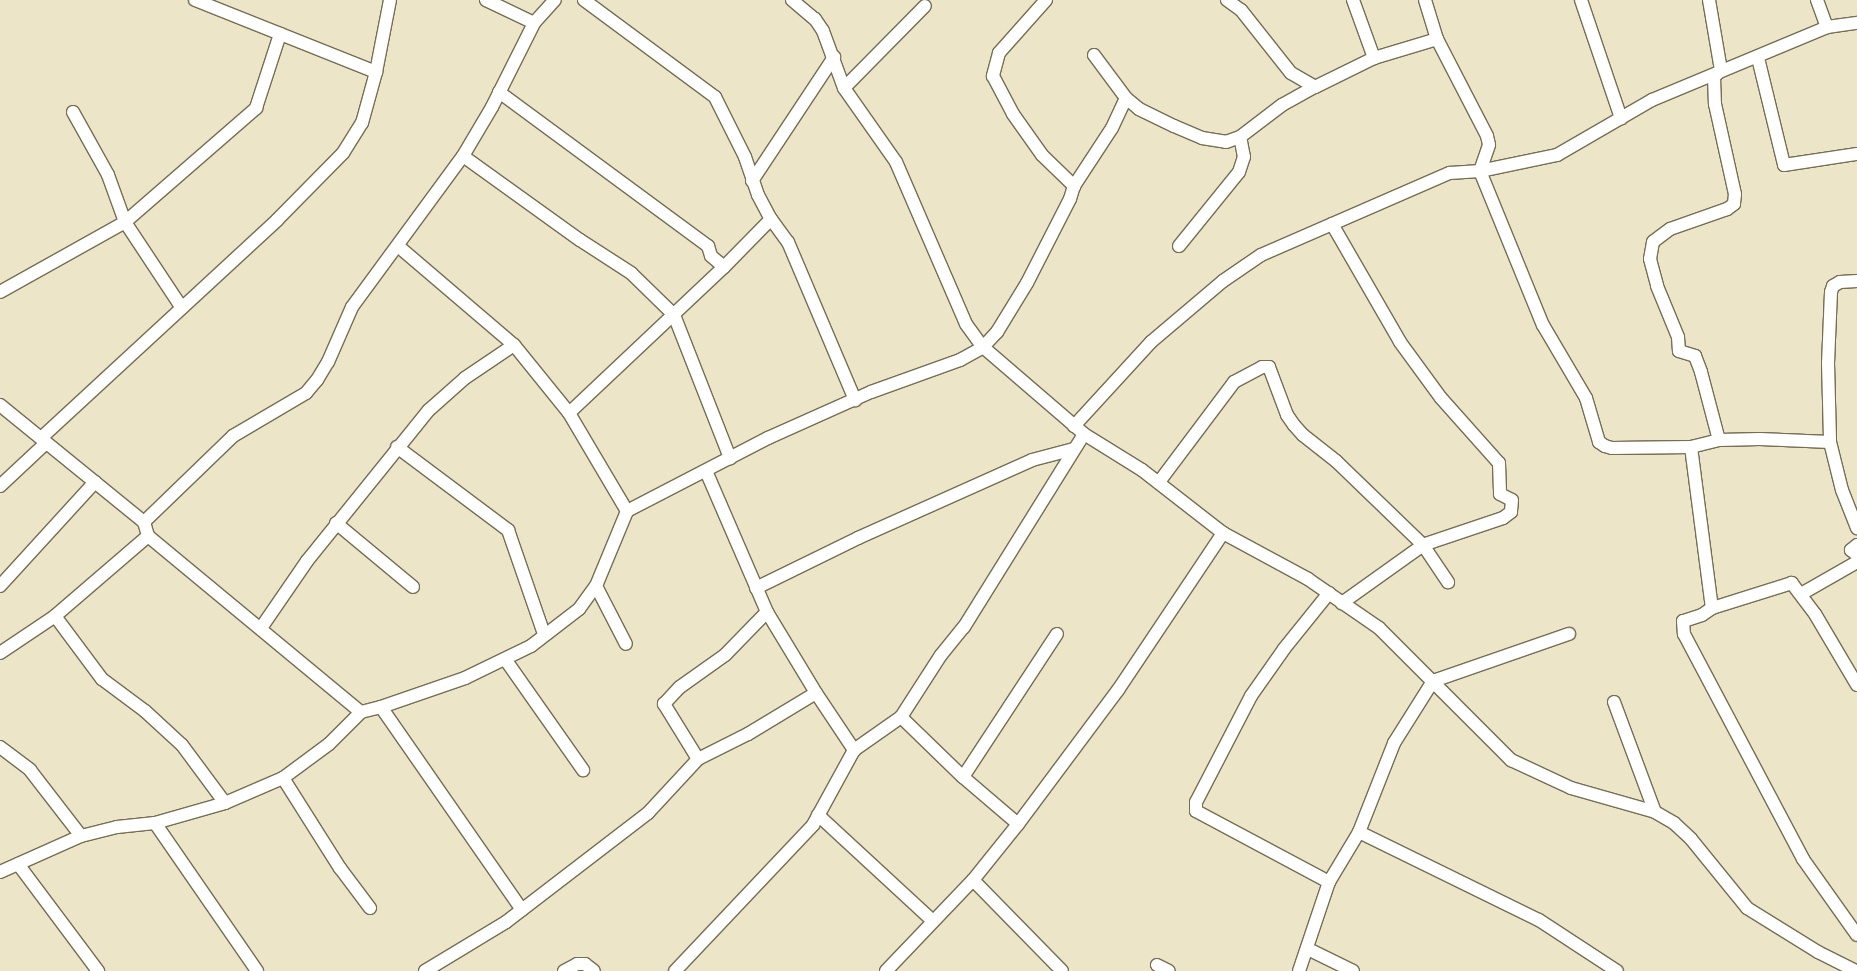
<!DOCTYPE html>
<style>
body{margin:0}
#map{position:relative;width:1857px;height:971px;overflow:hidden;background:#ede5c8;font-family:"Archivo Narrow",sans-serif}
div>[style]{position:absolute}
.roads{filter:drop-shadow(1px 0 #756e53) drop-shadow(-1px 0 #756e53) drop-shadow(0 1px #756e53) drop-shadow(0 -1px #756e53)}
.minor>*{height:12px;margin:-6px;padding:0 6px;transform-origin:6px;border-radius:6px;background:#fff}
span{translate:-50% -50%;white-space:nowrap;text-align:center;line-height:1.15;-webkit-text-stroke:4px #fff;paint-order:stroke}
</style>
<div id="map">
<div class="roads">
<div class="minor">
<div style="left:195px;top:0;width:195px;rotate:21.7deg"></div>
<div style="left:486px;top:0;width:53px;rotate:25.6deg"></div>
<div style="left:584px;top:0;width:163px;rotate:36.5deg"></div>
<div style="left:715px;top:97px;width:67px;rotate:63.4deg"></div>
<div style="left:745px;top:157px;width:40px;rotate:71.1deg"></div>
<div style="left:758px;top:195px;width:27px;rotate:62deg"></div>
<div style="left:771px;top:219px;width:29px;rotate:54deg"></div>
<div style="left:788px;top:242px;width:172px;rotate:67deg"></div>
<div style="left:792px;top:0;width:30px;rotate:40deg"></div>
<div style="left:815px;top:19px;width:14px;rotate:56deg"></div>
<div style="left:823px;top:31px;width:61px;rotate:69.8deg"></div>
<div style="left:844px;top:88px;width:90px;rotate:54.9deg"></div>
<div style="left:896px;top:162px;width:176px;rotate:66.6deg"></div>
<div style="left:966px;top:324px;width:29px;rotate:54deg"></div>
<div style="left:983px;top:347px;width:133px;rotate:40.7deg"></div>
<div style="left:1084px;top:434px;width:68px;rotate:31.8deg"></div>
<div style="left:1142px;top:470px;width:103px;rotate:37.9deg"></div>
<div style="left:1223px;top:533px;width:97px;rotate:28.4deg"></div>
<div style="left:1308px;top:579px;width:86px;rotate:34.6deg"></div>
<div style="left:1379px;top:628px;width:187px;rotate:45deg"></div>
<div style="left:1511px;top:760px;width:66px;rotate:25deg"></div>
<div style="left:1571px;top:788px;width:87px;rotate:15.9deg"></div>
<div style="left:1655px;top:812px;width:22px;rotate:30deg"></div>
<div style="left:1674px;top:823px;width:23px;rotate:43deg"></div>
<div style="left:1691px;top:839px;width:89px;rotate:50.9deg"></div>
<div style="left:1747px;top:908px;width:84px;rotate:31.8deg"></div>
<div style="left:1818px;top:952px;width:42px;rotate:26.6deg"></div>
<div style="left:1046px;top:0;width:71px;rotate:131.6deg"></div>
<div style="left:999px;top:53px;width:24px;rotate:105deg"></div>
<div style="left:993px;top:76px;width:43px;rotate:62.2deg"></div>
<div style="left:1013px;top:114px;width:50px;rotate:54.7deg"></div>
<div style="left:1042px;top:155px;width:45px;rotate:44.1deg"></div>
<div style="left:1227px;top:0;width:17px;rotate:36deg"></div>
<div style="left:1241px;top:10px;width:80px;rotate:51.6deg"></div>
<div style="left:1291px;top:73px;width:28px;rotate:30deg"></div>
<div style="left:1353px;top:0;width:62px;rotate:70.1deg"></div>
<div style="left:1425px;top:0;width:41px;rotate:72.9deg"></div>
<div style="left:1437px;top:39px;width:109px;rotate:62.7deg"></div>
<div style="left:1487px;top:136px;width:9px;rotate:77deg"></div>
<div style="left:1489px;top:145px;width:28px;rotate:109deg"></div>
<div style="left:1480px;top:171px;width:166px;rotate:67.8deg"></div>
<div style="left:1543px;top:325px;width:85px;rotate:59.5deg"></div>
<div style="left:1586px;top:398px;width:46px;rotate:73.5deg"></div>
<div style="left:1599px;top:442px;width:7px;rotate:34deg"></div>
<div style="left:1605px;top:446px;width:7px;rotate:16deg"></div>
<div style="left:1612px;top:448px;width:79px;rotate:-0.7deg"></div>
<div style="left:1691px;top:447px;width:29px;rotate:-14deg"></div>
<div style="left:1719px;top:440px;width:41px;rotate:-1.4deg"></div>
<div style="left:1760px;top:439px;width:70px;rotate:2.5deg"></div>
<div style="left:1581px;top:0;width:125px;rotate:71.3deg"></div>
<div style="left:1709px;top:0;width:71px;rotate:80.3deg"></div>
<div style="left:1721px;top:70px;width:10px;rotate:135deg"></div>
<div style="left:1714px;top:77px;width:27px;rotate:88deg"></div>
<div style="left:1715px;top:104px;width:92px;rotate:77.5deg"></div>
<div style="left:1735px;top:194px;width:10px;rotate:96deg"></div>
<div style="left:1734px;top:204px;width:9px;rotate:144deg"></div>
<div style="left:1727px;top:209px;width:60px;rotate:160.7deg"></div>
<div style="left:1670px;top:229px;width:21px;rotate:143deg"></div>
<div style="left:1653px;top:242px;width:17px;rotate:100deg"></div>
<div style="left:1650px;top:259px;width:28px;rotate:75deg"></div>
<div style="left:1657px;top:286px;width:55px;rotate:67.6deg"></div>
<div style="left:1678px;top:337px;width:14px;rotate:86deg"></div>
<div style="left:1679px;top:351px;width:17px;rotate:17deg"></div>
<div style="left:1695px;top:356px;width:17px;rotate:69deg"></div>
<div style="left:1701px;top:372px;width:70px;rotate:75.2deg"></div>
<div style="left:1817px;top:0;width:29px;rotate:70deg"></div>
<div style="left:1094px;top:55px;width:54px;rotate:53.3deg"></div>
<div style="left:1758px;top:58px;width:110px;rotate:76.3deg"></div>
<div style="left:1784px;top:165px;width:74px;rotate:-8.6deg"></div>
<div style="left:844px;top:88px;width:115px;rotate:-45.4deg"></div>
<div style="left:499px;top:92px;width:260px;rotate:36.4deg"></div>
<div style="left:708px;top:246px;width:10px;rotate:73deg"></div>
<div style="left:711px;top:256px;width:17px;rotate:40deg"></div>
<div style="left:73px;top:112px;width:72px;rotate:60.9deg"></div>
<div style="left:108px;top:175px;width:50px;rotate:70.1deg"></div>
<div style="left:125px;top:222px;width:103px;rotate:56.5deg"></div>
<div style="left:463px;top:156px;width:144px;rotate:35.7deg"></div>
<div style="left:580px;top:240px;width:61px;rotate:32.9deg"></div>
<div style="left:631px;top:273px;width:60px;rotate:44.3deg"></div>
<div style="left:674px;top:315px;width:154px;rotate:68.6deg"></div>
<div style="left:752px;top:181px;width:149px;rotate:-56.5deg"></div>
<div style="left:1332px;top:224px;width:136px;rotate:60deg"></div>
<div style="left:1400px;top:342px;width:69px;rotate:53.8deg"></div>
<div style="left:1441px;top:398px;width:87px;rotate:48.3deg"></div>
<div style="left:1499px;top:463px;width:31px;rotate:88deg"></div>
<div style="left:1500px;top:494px;width:13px;rotate:27deg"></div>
<div style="left:1512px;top:500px;width:12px;rotate:95deg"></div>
<div style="left:1511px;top:512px;width:10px;rotate:143deg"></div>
<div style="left:1503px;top:518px;width:84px;rotate:161.4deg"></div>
<div style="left:1423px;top:545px;width:100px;rotate:144.4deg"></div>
<div style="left:398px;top:246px;width:153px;rotate:40.5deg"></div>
<div style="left:514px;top:345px;width:87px;rotate:51deg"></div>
<div style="left:569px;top:413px;width:114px;rotate:59.4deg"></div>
<div style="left:1179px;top:246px;width:95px;rotate:-51deg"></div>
<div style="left:1239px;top:172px;width:16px;rotate:-72deg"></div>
<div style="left:1244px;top:157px;width:20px;rotate:-101deg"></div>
<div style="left:1857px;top:281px;width:17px;rotate:177deg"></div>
<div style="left:1840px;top:282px;width:8px;rotate:150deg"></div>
<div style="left:1833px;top:286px;width:6px;rotate:108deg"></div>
<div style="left:1831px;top:292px;width:71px;rotate:92.4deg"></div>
<div style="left:1828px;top:363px;width:79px;rotate:88.5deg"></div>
<div style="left:1830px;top:442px;width:49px;rotate:76deg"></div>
<div style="left:1842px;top:490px;width:41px;rotate:68.5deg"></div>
<div style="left:0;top:292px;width:143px;rotate:-29.2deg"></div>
<div style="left:125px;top:222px;width:174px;rotate:-41deg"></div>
<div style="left:256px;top:108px;width:78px;rotate:-72deg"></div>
<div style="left:0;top:405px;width:186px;rotate:39.1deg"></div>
<div style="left:144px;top:522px;width:15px;rotate:74deg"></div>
<div style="left:148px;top:536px;width:276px;rotate:39.6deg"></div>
<div style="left:569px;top:413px;width:213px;rotate:-43.3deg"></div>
<div style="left:724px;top:267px;width:67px;rotate:-45.6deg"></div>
<div style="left:1074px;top:426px;width:114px;rotate:-47.5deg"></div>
<div style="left:1151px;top:342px;width:94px;rotate:-40.3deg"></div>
<div style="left:1223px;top:281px;width:46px;rotate:-34.4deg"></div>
<div style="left:1261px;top:255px;width:206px;rotate:-23.5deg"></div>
<div style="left:1450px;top:173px;width:30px;rotate:-4deg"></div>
<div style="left:1480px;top:171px;width:79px;rotate:-11.7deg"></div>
<div style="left:1557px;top:155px;width:110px;rotate:-30.1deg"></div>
<div style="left:1652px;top:100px;width:190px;rotate:-22.6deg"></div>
<div style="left:1827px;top:27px;width:30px;rotate:-8deg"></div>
<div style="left:41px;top:438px;width:321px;rotate:-42.7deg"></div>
<div style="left:277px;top:220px;width:94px;rotate:-45.4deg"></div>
<div style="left:343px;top:153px;width:36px;rotate:-58deg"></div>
<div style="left:362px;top:123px;width:53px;rotate:-74.6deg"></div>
<div style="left:376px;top:72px;width:73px;rotate:-79deg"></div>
<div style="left:397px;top:447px;width:139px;rotate:36.8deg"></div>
<div style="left:508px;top:530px;width:110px;rotate:70.9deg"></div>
<div style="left:1691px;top:447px;width:162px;rotate:82.6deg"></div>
<div style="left:706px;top:471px;width:154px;rotate:66.6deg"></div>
<div style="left:767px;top:612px;width:95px;rotate:58.8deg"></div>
<div style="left:816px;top:693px;width:69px;rotate:56.3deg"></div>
<div style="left:1159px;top:482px;width:125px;rotate:-53.1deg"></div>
<div style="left:1234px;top:382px;width:32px;rotate:-28deg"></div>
<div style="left:1262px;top:367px;width:7px"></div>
<div style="left:1269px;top:367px;width:51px;rotate:69.4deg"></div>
<div style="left:1287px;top:415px;width:12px;rotate:55deg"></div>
<div style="left:1294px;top:425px;width:13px;rotate:48deg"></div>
<div style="left:1303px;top:435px;width:42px;rotate:38.2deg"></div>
<div style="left:1336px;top:461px;width:121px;rotate:44deg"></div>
<div style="left:1423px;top:545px;width:45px;rotate:56deg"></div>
<div style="left:0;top:486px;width:62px;rotate:-43deg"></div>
<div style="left:144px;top:522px;width:124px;rotate:-44deg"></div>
<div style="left:233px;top:436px;width:85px;rotate:-30.5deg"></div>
<div style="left:306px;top:393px;width:17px;rotate:-50deg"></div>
<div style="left:317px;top:380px;width:21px;rotate:-59deg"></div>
<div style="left:328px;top:362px;width:60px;rotate:-66.4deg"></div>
<div style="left:352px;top:307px;width:187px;rotate:-53.7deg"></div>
<div style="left:463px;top:156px;width:57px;rotate:-59.4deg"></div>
<div style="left:492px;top:107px;width:94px;rotate:-63.4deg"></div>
<div style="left:534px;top:23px;width:31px;rotate:-48deg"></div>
<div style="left:336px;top:523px;width:100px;rotate:39.7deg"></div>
<div style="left:1857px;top:545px;width:8px;rotate:140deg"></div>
<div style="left:1851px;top:550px;width:8px;rotate:40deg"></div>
<div style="left:0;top:586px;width:141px;rotate:-47.6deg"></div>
<div style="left:596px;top:586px;width:65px;rotate:62.7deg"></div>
<div style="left:756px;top:588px;width:114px;rotate:-26.1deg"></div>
<div style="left:858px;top:538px;width:191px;rotate:-24.1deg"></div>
<div style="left:1032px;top:460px;width:43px;rotate:-14.7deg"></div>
<div style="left:1329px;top:593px;width:72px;rotate:128.8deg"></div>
<div style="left:1284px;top:649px;width:57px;rotate:125.1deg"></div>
<div style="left:1251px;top:696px;width:119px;rotate:117.4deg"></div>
<div style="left:1196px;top:802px;width:9px;rotate:90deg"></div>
<div style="left:1196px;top:811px;width:151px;rotate:28.1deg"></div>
<div style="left:1801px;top:594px;width:64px;rotate:-29.7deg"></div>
<div style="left:55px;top:616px;width:79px;rotate:53.3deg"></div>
<div style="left:102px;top:679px;width:54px;rotate:36.7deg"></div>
<div style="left:145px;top:711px;width:50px;rotate:42.6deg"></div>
<div style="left:182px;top:745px;width:72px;rotate:53.4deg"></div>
<div style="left:261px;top:628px;width:81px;rotate:-55.5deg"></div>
<div style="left:307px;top:561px;width:194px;rotate:-51.1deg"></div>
<div style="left:429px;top:410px;width:48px;rotate:-41.6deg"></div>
<div style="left:465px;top:378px;width:59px;rotate:-34deg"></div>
<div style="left:0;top:653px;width:66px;rotate:-33.9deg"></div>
<div style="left:55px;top:616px;width:123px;rotate:-40.7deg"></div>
<div style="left:505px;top:659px;width:136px;rotate:54.9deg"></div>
<div style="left:1857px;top:685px;width:82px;rotate:-120.6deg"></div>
<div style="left:1815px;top:614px;width:39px;rotate:-127deg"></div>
<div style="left:1792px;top:583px;width:84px;rotate:162.6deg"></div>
<div style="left:1712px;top:608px;width:12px;rotate:145deg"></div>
<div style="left:1702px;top:615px;width:20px;rotate:162deg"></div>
<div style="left:1683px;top:621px;width:13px;rotate:86deg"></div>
<div style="left:1684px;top:634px;width:255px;rotate:62.1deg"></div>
<div style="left:1803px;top:859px;width:93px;rotate:54.6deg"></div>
<div style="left:1614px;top:702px;width:117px;rotate:69.6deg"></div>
<div style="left:381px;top:707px;width:247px;rotate:55.2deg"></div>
<div style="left:901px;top:717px;width:86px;rotate:44.1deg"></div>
<div style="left:963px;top:777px;width:72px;rotate:40.5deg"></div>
<div style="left:0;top:747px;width:38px;rotate:37deg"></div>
<div style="left:30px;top:770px;width:83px;rotate:52.3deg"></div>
<div style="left:698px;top:759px;width:56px;rotate:-26.6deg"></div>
<div style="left:748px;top:734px;width:79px;rotate:-31.1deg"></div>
<div style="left:963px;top:777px;width:171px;rotate:-56.7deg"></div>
<div style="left:283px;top:778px;width:107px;rotate:57.7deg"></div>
<div style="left:340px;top:868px;width:50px;rotate:53.1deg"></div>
<div style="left:818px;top:815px;width:156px;rotate:42.7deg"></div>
<div style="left:155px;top:823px;width:180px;rotate:55.4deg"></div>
<div style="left:1359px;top:832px;width:200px;rotate:26.1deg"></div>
<div style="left:1539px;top:920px;width:93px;rotate:33.2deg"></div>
<div style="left:18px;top:864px;width:134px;rotate:53.2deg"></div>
<div style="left:0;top:872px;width:89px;rotate:-24deg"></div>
<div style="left:81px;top:836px;width:37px;rotate:-14deg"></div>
<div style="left:117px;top:827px;width:38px;rotate:-6deg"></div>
<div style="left:155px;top:823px;width:73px;rotate:-15.9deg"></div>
<div style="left:225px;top:803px;width:63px;rotate:-23.3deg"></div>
<div style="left:283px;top:778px;width:57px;rotate:-36.5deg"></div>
<div style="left:329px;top:744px;width:45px;rotate:-45deg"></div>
<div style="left:361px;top:712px;width:21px;rotate:-14deg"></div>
<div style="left:381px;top:707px;width:89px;rotate:-19deg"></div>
<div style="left:465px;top:678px;width:73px;rotate:-25.9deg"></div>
<div style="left:531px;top:646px;width:61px;rotate:-37.6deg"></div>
<div style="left:579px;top:609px;width:29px;rotate:-54deg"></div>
<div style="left:596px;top:586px;width:81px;rotate:-67.5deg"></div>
<div style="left:627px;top:511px;width:159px;rotate:-27.4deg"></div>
<div style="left:768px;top:438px;width:113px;rotate:-24.1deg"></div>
<div style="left:871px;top:392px;width:95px;rotate:-19.8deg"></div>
<div style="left:960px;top:360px;width:26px;rotate:-29deg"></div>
<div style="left:983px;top:347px;width:21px;rotate:-47deg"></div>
<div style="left:997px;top:332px;width:57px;rotate:-58.5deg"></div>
<div style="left:1027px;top:283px;width:94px;rotate:-62.9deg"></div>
<div style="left:1070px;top:199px;width:14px;rotate:-73deg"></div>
<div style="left:1074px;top:186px;width:69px;rotate:-56.8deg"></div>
<div style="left:1112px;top:128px;width:33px;rotate:-65deg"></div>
<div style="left:1126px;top:98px;width:17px;rotate:40deg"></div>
<div style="left:1139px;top:109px;width:39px;rotate:26deg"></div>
<div style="left:1174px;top:126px;width:30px;rotate:23deg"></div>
<div style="left:1202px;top:138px;width:24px;rotate:9deg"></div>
<div style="left:1226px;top:142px;width:15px;rotate:-20deg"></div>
<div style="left:1240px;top:137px;width:53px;rotate:-37.3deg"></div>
<div style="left:1282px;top:105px;width:38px;rotate:-29deg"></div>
<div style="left:1315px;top:87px;width:66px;rotate:-26.2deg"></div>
<div style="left:1374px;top:58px;width:66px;rotate:-16.8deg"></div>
<div style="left:973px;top:880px;width:127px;rotate:45.6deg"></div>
<div style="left:1308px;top:949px;width:50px;rotate:26.1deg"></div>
<div style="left:1157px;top:965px;width:13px;rotate:27deg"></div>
<div style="left:425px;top:971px;width:95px;rotate:-31.2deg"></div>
<div style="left:506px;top:922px;width:179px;rotate:-37.5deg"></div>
<div style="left:648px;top:813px;width:74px;rotate:-47.2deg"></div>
<div style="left:698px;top:759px;width:65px;rotate:-121.7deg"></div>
<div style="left:664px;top:704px;width:23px;rotate:-47deg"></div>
<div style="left:680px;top:687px;width:55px;rotate:-35.4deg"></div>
<div style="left:725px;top:655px;width:60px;rotate:-45.7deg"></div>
<div style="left:564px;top:971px;width:15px;rotate:-28deg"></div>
<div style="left:577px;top:964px;width:8px"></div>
<div style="left:585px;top:964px;width:11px;rotate:38deg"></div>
<div style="left:675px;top:971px;width:201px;rotate:-46.6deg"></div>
<div style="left:813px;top:825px;width:85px;rotate:-61.3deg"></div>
<div style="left:854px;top:750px;width:57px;rotate:-35.1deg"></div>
<div style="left:901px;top:717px;width:74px;rotate:-57.2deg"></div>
<div style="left:941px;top:655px;width:36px;rotate:-51deg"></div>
<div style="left:964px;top:627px;width:227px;rotate:-58.1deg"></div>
<div style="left:886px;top:971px;width:126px;rotate:-46.3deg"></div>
<div style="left:973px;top:880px;width:72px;rotate:-51.2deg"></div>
<div style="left:1018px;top:824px;width:167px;rotate:-53.3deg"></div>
<div style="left:1118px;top:690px;width:189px;rotate:-56.2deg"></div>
<div style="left:1299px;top:971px;width:94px;rotate:-71.4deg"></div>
<div style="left:1329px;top:882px;width:58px;rotate:-59deg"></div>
<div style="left:1359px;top:832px;width:96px;rotate:-68.5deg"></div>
<div style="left:1394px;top:743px;width:73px;rotate:-57.8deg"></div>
<div style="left:1433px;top:681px;width:144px;rotate:-19.1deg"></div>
</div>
</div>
</div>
